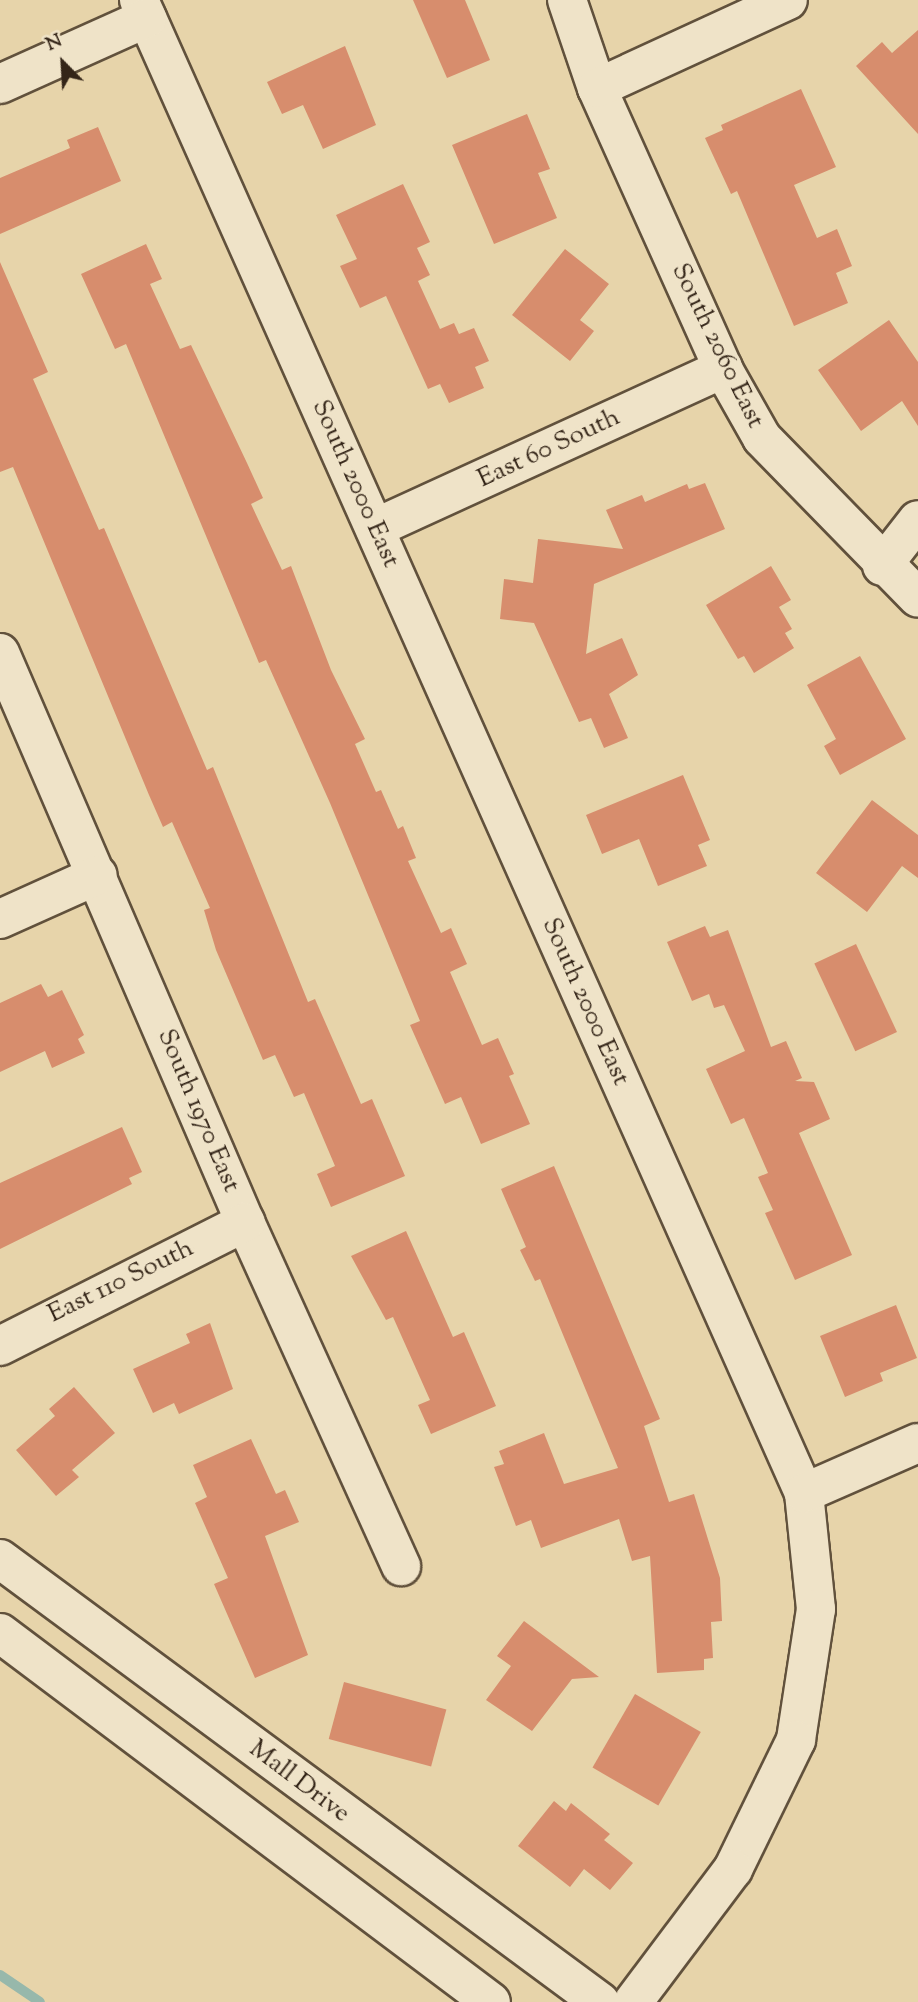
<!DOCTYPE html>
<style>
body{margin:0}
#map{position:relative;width:918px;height:2002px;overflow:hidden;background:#e7d4aa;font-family:"Sorts Mill Goudy",serif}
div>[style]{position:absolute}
.stream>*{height:10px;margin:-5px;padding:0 5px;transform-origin:5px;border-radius:5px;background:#97b8ab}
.building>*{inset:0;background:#d78d6d;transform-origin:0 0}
.roads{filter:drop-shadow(2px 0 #61513c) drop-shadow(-2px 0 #61513c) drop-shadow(0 2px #61513c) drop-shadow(0 -2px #61513c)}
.minor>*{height:38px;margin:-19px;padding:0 19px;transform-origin:19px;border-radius:19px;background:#efe3c8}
.secondary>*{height:38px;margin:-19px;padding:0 19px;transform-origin:19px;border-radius:19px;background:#efe3c8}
span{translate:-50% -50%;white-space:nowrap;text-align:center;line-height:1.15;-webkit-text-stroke:6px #efe3c8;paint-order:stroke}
.street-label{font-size:26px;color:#342518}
.north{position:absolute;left:28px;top:28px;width:70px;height:70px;-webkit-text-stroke:5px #efe3c8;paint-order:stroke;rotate:336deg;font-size:19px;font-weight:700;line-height:28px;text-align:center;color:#342518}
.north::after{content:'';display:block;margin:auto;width:24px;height:32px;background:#342518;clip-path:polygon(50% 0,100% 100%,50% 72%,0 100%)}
</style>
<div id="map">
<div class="stream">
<div style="left:0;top:1975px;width:48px;rotate:34deg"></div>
</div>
<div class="building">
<div style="clip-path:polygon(413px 0,465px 0,490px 60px,447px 78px)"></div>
<div style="clip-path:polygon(918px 30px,918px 134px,856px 66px,882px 42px,892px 53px)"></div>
<div style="clip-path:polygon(345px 46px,376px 125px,323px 149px,303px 105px,282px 114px,267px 82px)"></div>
<div style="clip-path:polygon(801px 89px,836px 167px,794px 185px,817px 238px,837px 229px,852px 266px,836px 273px,848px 303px,794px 326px,737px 191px,731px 194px,705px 138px,723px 130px,721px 125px)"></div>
<div style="clip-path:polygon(527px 114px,550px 169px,538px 173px,557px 218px,494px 244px,452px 145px)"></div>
<div style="clip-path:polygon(98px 127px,121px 181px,0 234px,0 178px,70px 148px,67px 140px)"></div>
<div style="clip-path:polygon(403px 184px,430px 242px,417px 248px,430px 275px,418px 281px,440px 329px,454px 323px,459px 334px,474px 328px,489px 361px,475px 367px,484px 388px,449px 403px,440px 384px,428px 389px,386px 296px,360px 308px,340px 266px,357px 259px,336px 215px)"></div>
<div style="clip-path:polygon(146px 244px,162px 279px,150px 284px,180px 349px,191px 345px,247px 463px,263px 498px,251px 504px,282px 570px,291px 566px,331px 670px,365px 739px,355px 744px,376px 792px,381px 790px,398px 829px,403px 826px,416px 858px,408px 861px,441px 933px,451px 928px,467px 964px,450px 972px,482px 1045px,498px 1038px,514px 1074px,509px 1076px,530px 1124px,481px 1144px,461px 1097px,445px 1104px,410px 1025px,420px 1021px,330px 803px,266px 660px,259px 663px,126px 344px,115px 349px,81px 274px)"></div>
<div style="clip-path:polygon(565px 249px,609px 284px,580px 320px,594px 331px,570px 361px,512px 315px)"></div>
<div style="clip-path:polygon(0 262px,48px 372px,33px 379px,99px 530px,104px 528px,207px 770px,213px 767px,308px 1002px,315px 999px,361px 1104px,372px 1099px,405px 1176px,331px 1207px,317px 1174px,335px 1166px,304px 1093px,294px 1097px,275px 1055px,263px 1060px,216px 950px,204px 910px,210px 908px,172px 822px,163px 827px,149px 795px,13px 467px,0 472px)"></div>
<div style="clip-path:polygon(889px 320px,918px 362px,918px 426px,902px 401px,861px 431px,818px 370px)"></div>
<div style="clip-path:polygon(705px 483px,725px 529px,594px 584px,586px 654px,622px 638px,638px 675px,609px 694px,628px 738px,604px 748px,591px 718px,579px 722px,534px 623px,500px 619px,504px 579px,533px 583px,538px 539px,623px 549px,606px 510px,642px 495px,645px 502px,687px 484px,689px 489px)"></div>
<div style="clip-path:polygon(771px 566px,791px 600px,779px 607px,792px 629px,785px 633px,794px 648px,754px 673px,744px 656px,738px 659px,706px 605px)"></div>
<div style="clip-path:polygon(860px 656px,906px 739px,840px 775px,824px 746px,836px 739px,807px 685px)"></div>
<div style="clip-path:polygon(683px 775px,710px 840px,698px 845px,707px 866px,658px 886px,639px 839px,602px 854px,586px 815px)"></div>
<div style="clip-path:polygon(872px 800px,918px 835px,918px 878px,902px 866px,867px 912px,816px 873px)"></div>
<div style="clip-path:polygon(705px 926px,710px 937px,728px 930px,771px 1047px,786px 1041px,802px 1078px,795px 1081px,814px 1082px,830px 1119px,799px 1133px,852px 1255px,795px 1280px,765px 1213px,773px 1210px,758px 1177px,768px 1173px,744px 1118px,731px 1124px,706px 1069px,745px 1051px,724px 1005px,714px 1008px,709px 994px,692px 1001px,667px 942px)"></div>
<div style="left:856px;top:944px;width:97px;height:46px;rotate:65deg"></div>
<div style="clip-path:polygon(41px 984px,48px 997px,62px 990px,84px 1035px,78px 1039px,85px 1053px,52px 1068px,45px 1051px,0 1072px,0 1003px)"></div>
<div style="clip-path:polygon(122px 1127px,142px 1172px,129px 1178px,132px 1184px,0 1249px,0 1183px)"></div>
<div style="clip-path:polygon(554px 1166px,660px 1419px,644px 1426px,669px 1502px,694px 1494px,720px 1578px,722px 1621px,711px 1622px,713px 1658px,704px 1659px,704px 1670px,657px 1673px,650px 1556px,632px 1561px,619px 1519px,541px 1548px,531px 1520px,516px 1526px,494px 1467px,504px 1464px,499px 1451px,544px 1433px,564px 1484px,618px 1468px,540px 1279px,535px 1281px,520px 1250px,526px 1247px,501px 1189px)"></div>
<div style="clip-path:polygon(406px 1231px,453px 1337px,464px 1332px,496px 1406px,431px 1434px,418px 1405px,430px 1400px,393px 1317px,386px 1320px,351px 1256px)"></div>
<div style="clip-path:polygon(896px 1305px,917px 1358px,880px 1373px,883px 1381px,845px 1397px,820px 1336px)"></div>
<div style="clip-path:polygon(210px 1323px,233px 1389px,179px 1414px,174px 1403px,153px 1413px,133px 1369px,190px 1343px,186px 1334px)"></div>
<div style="clip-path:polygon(74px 1387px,115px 1433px,72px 1470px,79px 1477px,56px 1496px,16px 1450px,55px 1416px,49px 1409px)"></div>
<div style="clip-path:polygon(251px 1439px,276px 1494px,285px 1490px,299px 1522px,265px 1536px,308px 1655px,255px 1678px,214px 1584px,228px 1578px,195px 1503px,207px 1497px,193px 1465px)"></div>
<div style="clip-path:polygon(524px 1621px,599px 1677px,572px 1679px,532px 1731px,486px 1700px,511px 1666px,497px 1656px)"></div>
<div style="left:344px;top:1682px;width:106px;height:59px;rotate:15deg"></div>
<div style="left:635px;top:1694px;width:76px;height:85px;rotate:30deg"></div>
<div style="clip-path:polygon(554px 1801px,566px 1811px,571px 1803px,610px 1834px,604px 1840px,633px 1863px,610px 1890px,584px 1869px,570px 1887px,518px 1846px)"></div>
</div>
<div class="roads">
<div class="minor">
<div style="left:139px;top:0;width:1634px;rotate:65.99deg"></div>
<div style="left:804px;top:1493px;width:117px;rotate:84.1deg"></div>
<div style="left:816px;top:1609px;width:133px;rotate:98.7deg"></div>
<div style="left:796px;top:1740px;width:144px;rotate:116deg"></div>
<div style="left:733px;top:1869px;width:166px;rotate:126.9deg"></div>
<div style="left:567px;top:0;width:93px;rotate:71.2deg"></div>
<div style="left:597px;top:88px;width:308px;rotate:65.8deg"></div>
<div style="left:723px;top:369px;width:79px;rotate:60.5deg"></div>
<div style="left:762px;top:438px;width:223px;rotate:45.7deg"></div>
<div style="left:0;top:84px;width:161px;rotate:-24.2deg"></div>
<div style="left:597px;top:88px;width:210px;rotate:-24.7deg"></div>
<div style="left:375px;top:528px;width:383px;rotate:-24.6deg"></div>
<div style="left:882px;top:566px;width:58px;rotate:-52deg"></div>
<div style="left:0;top:653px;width:620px;rotate:66.7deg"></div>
<div style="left:245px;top:1222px;width:378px;rotate:65.6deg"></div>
<div style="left:0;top:919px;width:107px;rotate:-24.2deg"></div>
<div style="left:0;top:1346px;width:275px;rotate:-26.8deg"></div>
<div style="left:804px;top:1493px;width:124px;rotate:-23.7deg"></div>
</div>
<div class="secondary">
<div style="left:0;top:1559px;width:746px;rotate:36.44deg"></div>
<div style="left:0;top:1633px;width:614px;rotate:36.93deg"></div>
</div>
</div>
<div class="street-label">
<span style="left:717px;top:346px;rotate:64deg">South 2060 East</span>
<span style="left:549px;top:449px;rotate:-25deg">East 60 South</span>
<span style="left:355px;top:484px;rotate:66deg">South 2000 East</span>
<span style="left:585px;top:1002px;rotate:66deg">South 2000 East</span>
<span style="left:198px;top:1111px;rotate:67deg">South 1970 East</span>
<span style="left:121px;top:1282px;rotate:-26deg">East 110 South</span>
<span style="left:299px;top:1782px;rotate:37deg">Mall Drive</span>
</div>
<div class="north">N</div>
</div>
